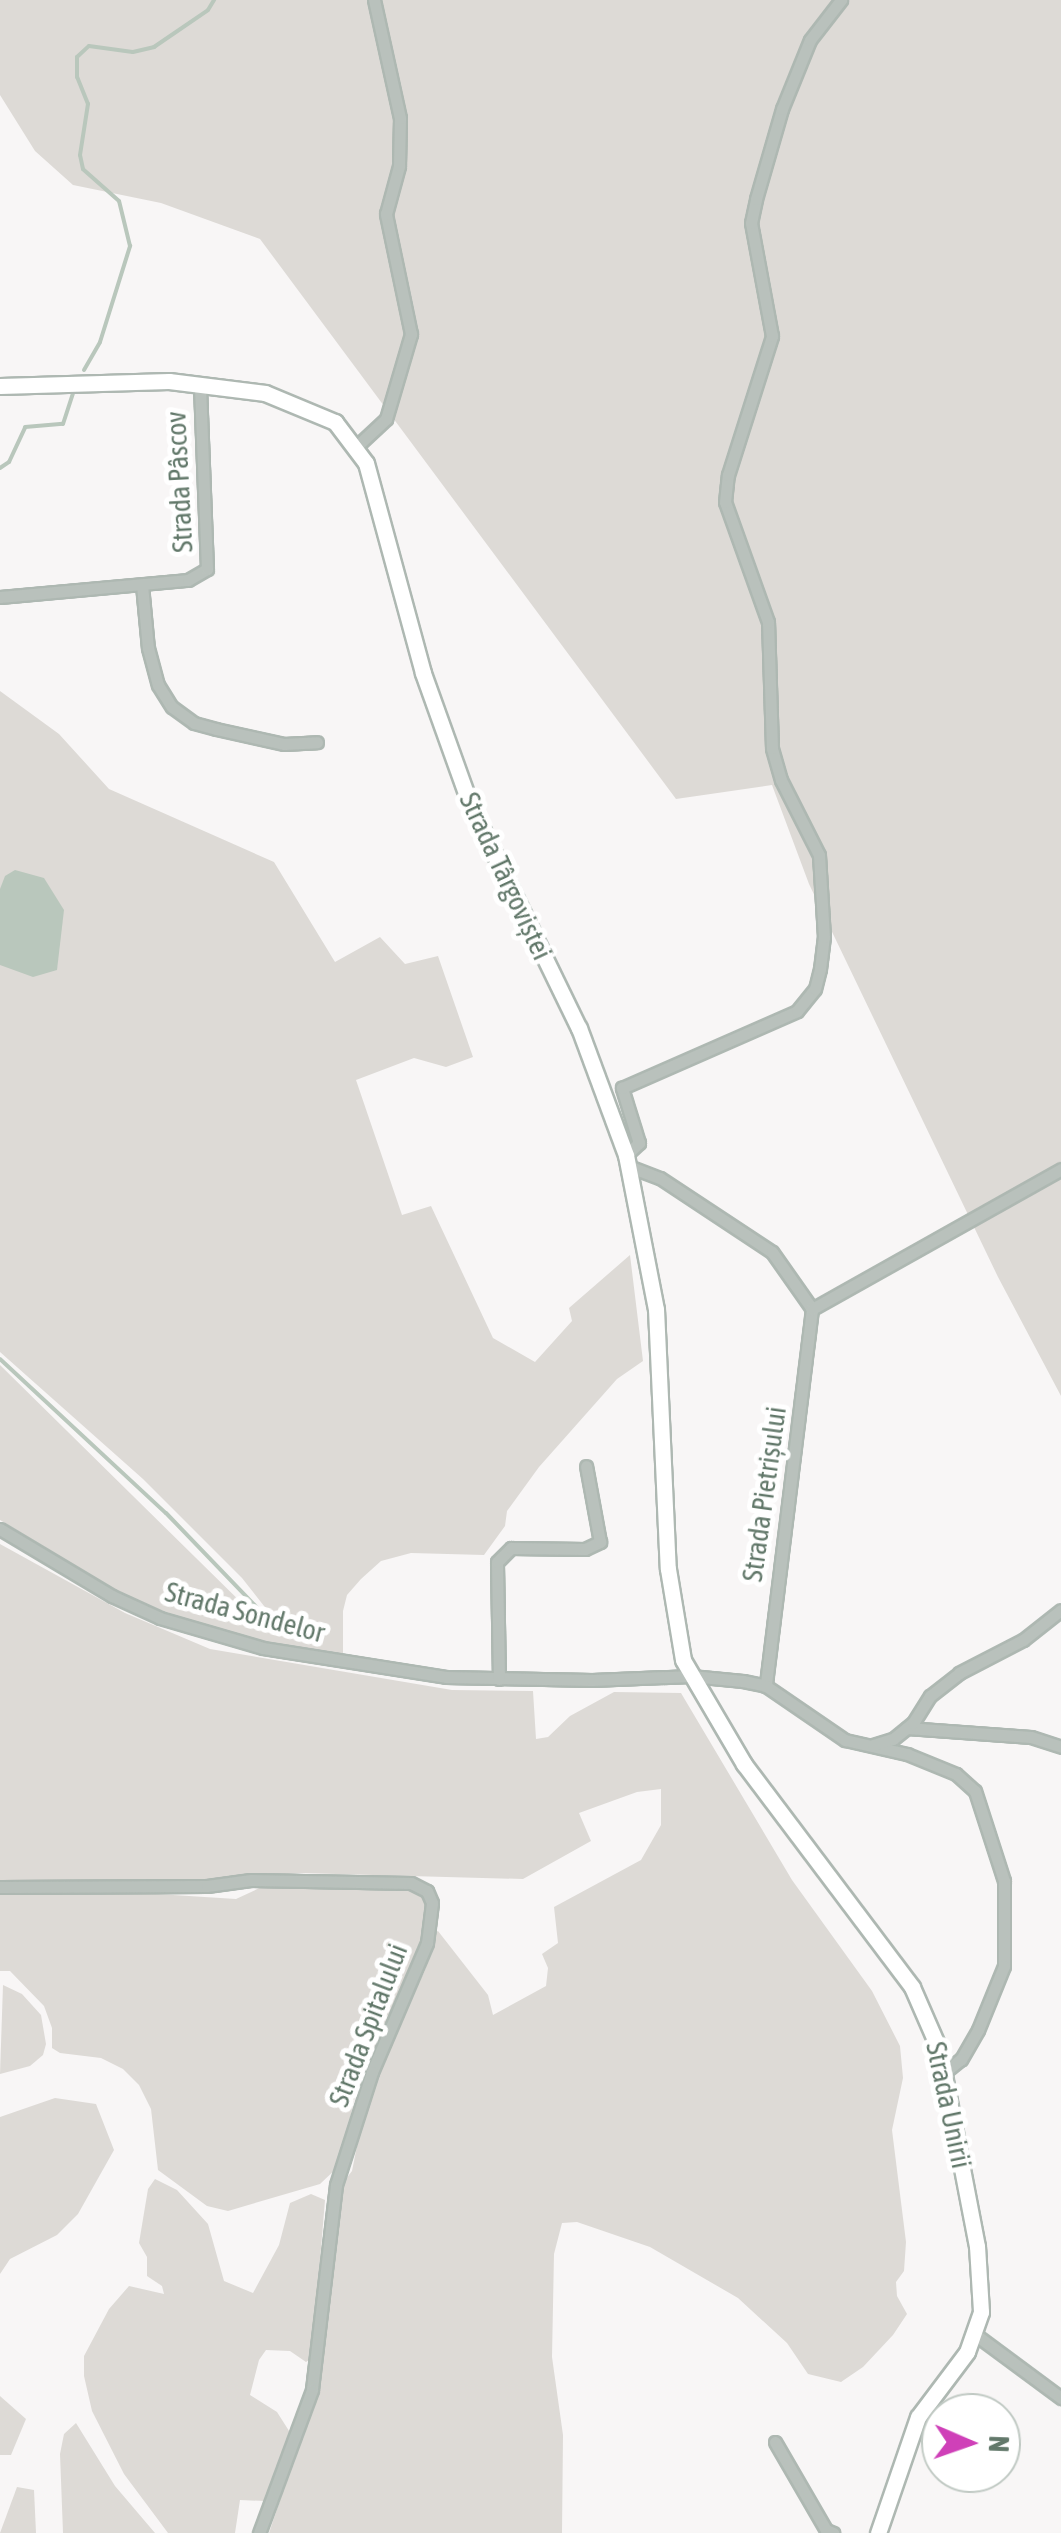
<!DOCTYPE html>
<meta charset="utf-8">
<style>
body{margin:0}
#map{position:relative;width:1061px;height:2533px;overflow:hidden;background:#f8f6f6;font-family:"Asap Condensed",sans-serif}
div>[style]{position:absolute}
.green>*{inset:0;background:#dddad6}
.water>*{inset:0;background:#b9c7bc}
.stream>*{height:4px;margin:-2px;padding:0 2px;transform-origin:2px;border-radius:2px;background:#b9c7bc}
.roads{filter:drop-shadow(2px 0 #aeb8b2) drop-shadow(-2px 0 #aeb8b2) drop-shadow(0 2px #aeb8b2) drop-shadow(0 -2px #aeb8b2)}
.street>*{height:11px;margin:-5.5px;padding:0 5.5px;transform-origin:5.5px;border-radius:5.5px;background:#b9c1bc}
.secondary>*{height:15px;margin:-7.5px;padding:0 7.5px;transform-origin:7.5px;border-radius:7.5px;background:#fff}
span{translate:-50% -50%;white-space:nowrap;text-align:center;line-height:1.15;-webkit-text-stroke:10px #fff;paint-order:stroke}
.street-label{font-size:28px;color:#62786a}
.north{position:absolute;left:921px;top:2393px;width:100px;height:100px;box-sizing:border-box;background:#fff;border:2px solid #c0c9c3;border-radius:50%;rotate:92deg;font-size:28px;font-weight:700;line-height:40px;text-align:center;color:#62786a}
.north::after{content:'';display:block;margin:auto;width:35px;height:45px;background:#cf40b8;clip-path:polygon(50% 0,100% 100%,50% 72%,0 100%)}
</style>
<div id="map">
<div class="green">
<div style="clip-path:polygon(0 0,1061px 0,1061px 1396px,998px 1277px,809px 884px,772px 785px,676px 799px,260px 239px,161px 203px,73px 185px,35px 151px,0 95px)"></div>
<div style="clip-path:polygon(0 691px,59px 734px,109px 789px,274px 862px,335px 962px,380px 937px,405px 964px,438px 956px,473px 1057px,446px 1067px,414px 1058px,356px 1080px,402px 1215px,431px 1206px,493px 1338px,535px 1362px,572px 1321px,569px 1308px,630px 1255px,643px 1361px,617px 1379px,539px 1467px,507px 1511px,505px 1526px,484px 1555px,411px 1553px,381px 1561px,361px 1579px,347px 1595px,343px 1611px,343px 1654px,234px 1636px,132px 1600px,0 1520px,0 1365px,264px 1625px,275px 1620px,242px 1578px,143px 1479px,0 1352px)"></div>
<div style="clip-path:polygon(0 1544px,125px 1613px,210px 1649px,452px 1690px,533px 1691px,536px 1739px,548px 1737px,570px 1716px,614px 1692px,681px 1693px,792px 1880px,872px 1991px,900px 2046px,903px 2078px,892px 2130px,906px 2242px,904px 2271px,896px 2282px,897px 2296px,907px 2314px,893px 2335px,863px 2367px,841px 2382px,808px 2374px,787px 2343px,738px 2298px,650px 2247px,577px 2222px,562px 2223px,554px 2254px,552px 2357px,563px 2435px,562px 2533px,269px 2533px,318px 2387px,342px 2184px,352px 2171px,368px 2091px,425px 1970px,434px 1933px,438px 1931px,488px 1995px,493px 2015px,546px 1986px,548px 1968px,542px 1954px,558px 1943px,554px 1907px,641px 1860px,661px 1825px,661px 1789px,637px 1792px,579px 1813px,591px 1841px,523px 1879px,300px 1873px,206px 1881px,0 1881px)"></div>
<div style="clip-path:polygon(268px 1884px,403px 1887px,421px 1896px,426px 1906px,426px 1936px,355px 2097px,339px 2166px,320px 2184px,228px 2211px,207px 2206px,158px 2170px,151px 2109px,139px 2085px,123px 2069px,101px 2058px,60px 2053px,52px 2048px,52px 2028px,44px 2006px,10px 1971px,0 1971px,0 1895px,126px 1892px,236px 1899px)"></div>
<div style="clip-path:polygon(3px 1985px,22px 1994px,41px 2015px,46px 2044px,43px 2055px,30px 2066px,0 2074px)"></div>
<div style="clip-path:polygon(55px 2098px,96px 2104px,114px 2150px,78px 2214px,57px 2235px,10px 2259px,0 2274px,0 2117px)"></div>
<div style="clip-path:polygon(155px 2179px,177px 2190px,208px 2224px,224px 2281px,253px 2293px,279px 2245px,290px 2203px,311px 2194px,325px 2200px,312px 2358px,306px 2362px,290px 2351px,266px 2350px,259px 2360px,250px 2395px,277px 2412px,291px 2434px,265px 2501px,240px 2500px,235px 2533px,168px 2533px,124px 2474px,92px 2411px,84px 2376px,84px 2356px,109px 2309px,129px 2286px,164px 2294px,162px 2286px,147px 2276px,147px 2257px,139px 2243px,148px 2189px)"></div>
<div style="clip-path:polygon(0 2396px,26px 2419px,11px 2455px,0 2455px)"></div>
<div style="clip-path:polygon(76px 2423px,115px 2486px,155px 2533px,63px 2533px,60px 2454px,64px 2434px)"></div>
<div style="clip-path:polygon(17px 2487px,34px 2490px,36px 2533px,0 2533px)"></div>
</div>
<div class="water">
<div style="clip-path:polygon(15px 870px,44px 878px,64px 910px,57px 970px,33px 977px,0 965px,0 889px,5px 876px)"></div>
</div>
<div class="stream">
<div style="left:84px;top:370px;width:32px;rotate:-60deg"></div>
<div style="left:100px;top:342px;width:101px;rotate:-72.6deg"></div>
<div style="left:130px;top:246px;width:46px;rotate:-103.7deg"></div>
<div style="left:119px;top:201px;width:48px;rotate:-138.4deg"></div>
<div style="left:83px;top:169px;width:14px;rotate:-102deg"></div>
<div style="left:80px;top:155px;width:52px;rotate:-81.1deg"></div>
<div style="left:88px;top:104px;width:29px;rotate:-112deg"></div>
<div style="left:77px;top:77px;width:20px;rotate:-90deg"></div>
<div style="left:77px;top:57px;width:16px;rotate:-43deg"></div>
<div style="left:89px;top:46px;width:44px;rotate:7.8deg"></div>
<div style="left:133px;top:52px;width:22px;rotate:-13deg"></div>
<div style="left:154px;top:47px;width:65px;rotate:-34.4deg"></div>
<div style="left:208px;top:10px;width:12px;rotate:-59deg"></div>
<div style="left:0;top:468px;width:11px;rotate:-34deg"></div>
<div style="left:9px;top:462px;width:38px;rotate:-65deg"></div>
<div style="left:25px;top:427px;width:38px;rotate:-5deg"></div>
<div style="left:63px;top:424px;width:32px;rotate:-72deg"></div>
<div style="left:0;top:1359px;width:226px;rotate:42.9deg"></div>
<div style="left:166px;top:1513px;width:143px;rotate:46.1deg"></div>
</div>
<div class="roads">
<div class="street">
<div style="left:357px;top:446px;width:40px;rotate:-43deg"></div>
<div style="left:386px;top:419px;width:89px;rotate:-73.6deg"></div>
<div style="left:411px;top:334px;width:123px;rotate:-101.8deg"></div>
<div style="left:386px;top:214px;width:50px;rotate:-74.8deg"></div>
<div style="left:399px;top:166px;width:48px;rotate:-88.8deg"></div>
<div style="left:400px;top:118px;width:121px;rotate:-102.4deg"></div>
<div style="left:142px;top:585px;width:63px;rotate:84.6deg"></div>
<div style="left:148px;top:648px;width:38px;rotate:75deg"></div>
<div style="left:158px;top:685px;width:26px;rotate:58deg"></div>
<div style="left:172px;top:707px;width:27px;rotate:36deg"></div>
<div style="left:194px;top:723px;width:23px;rotate:15deg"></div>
<div style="left:216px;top:729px;width:70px;rotate:12.4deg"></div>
<div style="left:284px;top:744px;width:33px;rotate:-3deg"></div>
<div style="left:0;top:597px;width:189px;rotate:-5.2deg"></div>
<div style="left:188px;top:580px;width:22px;rotate:-30deg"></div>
<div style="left:207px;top:569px;width:186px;rotate:-92.2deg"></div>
<div style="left:626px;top:1155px;width:18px;rotate:-43deg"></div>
<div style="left:639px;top:1143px;width:58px;rotate:-107.2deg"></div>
<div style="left:622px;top:1088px;width:191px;rotate:-23.7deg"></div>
<div style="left:797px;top:1011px;width:28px;rotate:-51deg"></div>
<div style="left:815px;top:989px;width:21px;rotate:-76deg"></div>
<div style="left:820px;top:969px;width:32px;rotate:-83deg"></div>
<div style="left:824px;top:937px;width:82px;rotate:-93.5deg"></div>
<div style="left:819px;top:855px;width:84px;rotate:-116.9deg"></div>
<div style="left:781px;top:780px;width:33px;rotate:-106deg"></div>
<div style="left:772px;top:748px;width:126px;rotate:-91.8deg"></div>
<div style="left:768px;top:622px;width:127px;rotate:-109.7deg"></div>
<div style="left:725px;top:502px;width:27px;rotate:-84deg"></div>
<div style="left:728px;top:475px;width:146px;rotate:-72.4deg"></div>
<div style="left:772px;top:336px;width:115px;rotate:-100.5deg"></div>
<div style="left:751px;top:223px;width:25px;rotate:-78deg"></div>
<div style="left:756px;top:199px;width:94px;rotate:-73.9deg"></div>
<div style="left:782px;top:109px;width:74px;rotate:-67.9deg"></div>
<div style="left:810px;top:40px;width:51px;rotate:-52.2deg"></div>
<div style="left:628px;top:1166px;width:34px;rotate:21deg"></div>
<div style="left:660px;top:1178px;width:134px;rotate:33.5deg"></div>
<div style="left:772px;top:1252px;width:70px;rotate:54.9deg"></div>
<div style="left:812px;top:1309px;width:380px;rotate:97deg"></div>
<div style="left:812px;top:1309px;width:286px;rotate:-29.3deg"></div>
<div style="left:0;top:1529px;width:131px;rotate:30.9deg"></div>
<div style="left:112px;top:1596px;width:53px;rotate:24.6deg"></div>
<div style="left:160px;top:1618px;width:107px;rotate:16.2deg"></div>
<div style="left:263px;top:1648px;width:185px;rotate:9deg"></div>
<div style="left:446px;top:1677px;width:146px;rotate:1.2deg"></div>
<div style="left:592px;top:1680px;width:99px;rotate:-2.3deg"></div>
<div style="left:691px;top:1676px;width:52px;rotate:5.5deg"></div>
<div style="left:743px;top:1681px;width:24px;rotate:12deg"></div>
<div style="left:766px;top:1686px;width:96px;rotate:34.4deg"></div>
<div style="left:845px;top:1740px;width:64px;rotate:12.7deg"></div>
<div style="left:907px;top:1754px;width:53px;rotate:22.2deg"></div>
<div style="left:956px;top:1774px;width:25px;rotate:42deg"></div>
<div style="left:975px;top:1791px;width:95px;rotate:72.1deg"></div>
<div style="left:1004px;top:1881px;width:85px;rotate:90deg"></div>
<div style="left:1004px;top:1966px;width:69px;rotate:112.1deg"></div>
<div style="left:978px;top:2030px;width:34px;rotate:120deg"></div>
<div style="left:961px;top:2059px;width:21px;rotate:141deg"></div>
<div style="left:499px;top:1679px;width:117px;rotate:-91deg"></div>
<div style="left:497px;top:1562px;width:20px;rotate:-45deg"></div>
<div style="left:511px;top:1548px;width:74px;rotate:0.8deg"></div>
<div style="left:585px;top:1549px;width:17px;rotate:-25deg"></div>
<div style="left:600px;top:1542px;width:77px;rotate:-100.4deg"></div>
<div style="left:907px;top:1728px;width:124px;rotate:4.2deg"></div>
<div style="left:1031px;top:1737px;width:32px;rotate:18deg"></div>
<div style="left:873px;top:1745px;width:21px;rotate:-17deg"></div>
<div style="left:893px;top:1739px;width:26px;rotate:-39deg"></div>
<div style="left:913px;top:1723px;width:32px;rotate:-58deg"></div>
<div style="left:930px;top:1696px;width:37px;rotate:-38deg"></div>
<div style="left:959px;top:1673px;width:72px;rotate:-27.3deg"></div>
<div style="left:1023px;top:1640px;width:48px;rotate:-38.3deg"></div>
<div style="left:0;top:1887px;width:207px;rotate:-0.3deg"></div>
<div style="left:207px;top:1886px;width:44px;rotate:-7.8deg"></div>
<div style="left:251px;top:1880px;width:160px;rotate:1.1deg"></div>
<div style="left:411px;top:1883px;width:18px;rotate:27deg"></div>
<div style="left:427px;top:1891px;width:13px;rotate:67deg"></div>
<div style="left:432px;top:1903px;width:40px;rotate:97.1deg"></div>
<div style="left:427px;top:1943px;width:140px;rotate:113.1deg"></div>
<div style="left:372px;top:2072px;width:119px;rotate:107.7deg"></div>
<div style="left:336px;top:2185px;width:206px;rotate:96.7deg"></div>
<div style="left:312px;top:2390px;width:153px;rotate:110.3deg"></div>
<div style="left:976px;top:2335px;width:106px;rotate:36.5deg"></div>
<div style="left:775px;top:2442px;width:102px;rotate:59.9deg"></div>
<div style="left:826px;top:2530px;width:8px;rotate:23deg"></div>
</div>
<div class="secondary">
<div style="left:0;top:386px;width:169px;rotate:-1.7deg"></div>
<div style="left:169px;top:381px;width:97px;rotate:7.1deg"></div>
<div style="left:265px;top:393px;width:76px;rotate:22.5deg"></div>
<div style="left:335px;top:422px;width:51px;rotate:52.9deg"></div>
<div style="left:366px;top:463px;width:218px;rotate:74.8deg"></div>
<div style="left:423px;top:673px;width:139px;rotate:70.3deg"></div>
<div style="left:470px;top:804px;width:249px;rotate:64.1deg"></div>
<div style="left:579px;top:1028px;width:135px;rotate:69.7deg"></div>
<div style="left:626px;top:1155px;width:157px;rotate:79deg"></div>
<div style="left:656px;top:1309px;width:260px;rotate:87.4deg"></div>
<div style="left:668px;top:1569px;width:92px;rotate:80.6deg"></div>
<div style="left:683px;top:1660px;width:121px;rotate:59.6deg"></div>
<div style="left:744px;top:1764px;width:279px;rotate:53deg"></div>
<div style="left:912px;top:1987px;width:68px;rotate:66.5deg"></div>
<div style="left:939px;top:2049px;width:201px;rotate:79.1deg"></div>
<div style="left:977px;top:2246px;width:66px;rotate:86.5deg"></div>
<div style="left:981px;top:2312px;width:42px;rotate:109.3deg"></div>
<div style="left:967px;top:2352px;width:81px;rotate:127deg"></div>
<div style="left:918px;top:2417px;width:123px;rotate:109deg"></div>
</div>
</div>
<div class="street-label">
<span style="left:179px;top:482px;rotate:-93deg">Strada Pâscov</span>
<span style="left:506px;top:876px;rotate:65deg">Strada Târgoviștei</span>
<span style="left:764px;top:1494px;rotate:-82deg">Strada Pietrișului</span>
<span style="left:245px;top:1612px;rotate:15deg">Strada Sondelor</span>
<span style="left:368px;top:2025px;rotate:-69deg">Strada Spitalului</span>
<span style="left:949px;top:2105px;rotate:78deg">Strada Unirii</span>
</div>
<div class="north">N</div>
</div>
